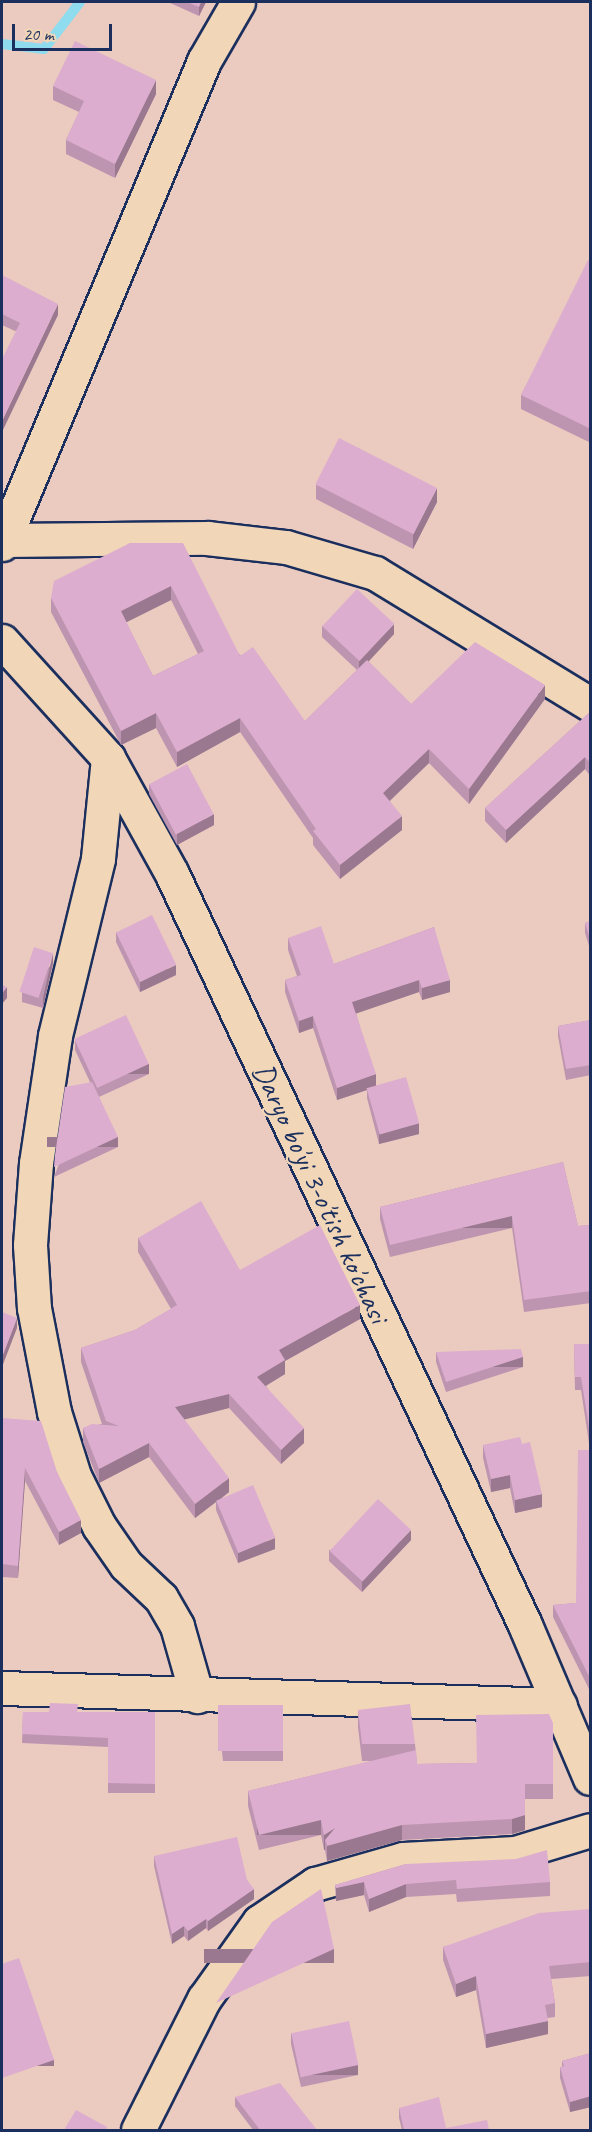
<!DOCTYPE html>
<style>
body{margin:0}
#map{position:relative;width:592px;height:2132px;overflow:hidden;background:#ebcabf;font-family:Caveat,sans-serif}
div>[style]{position:absolute}
.stream>*{height:10px;margin:-5px;padding:0 5px;transform-origin:5px;border-radius:5px;background:#90dcef}
.roads{filter:drop-shadow(2px 0 #1b2f5e) drop-shadow(-2px 0 #1b2f5e) drop-shadow(0 2px #1b2f5e) drop-shadow(0 -2px #1b2f5e)}
.minor>*{height:33px;margin:-16.5px;padding:0 16.5px;transform-origin:16.5px;border-radius:16.5px;background:#f1d6b8}
.tertiary>*{height:33px;margin:-16.5px;padding:0 16.5px;transform-origin:16.5px;border-radius:16.5px;background:#f1d6b8}
.wall>*{inset:0;background:#bd95b1}
.shaded-wall>*{inset:0;background:#9a7990;transform-origin:0 0}
.building>*{inset:0;background:#dcadce;transform-origin:0 0}
span{translate:-50% -50%;white-space:nowrap;text-align:center;line-height:1.15;-webkit-text-stroke:4.5px #f1d6b8;paint-order:stroke}
.street-label{font-size:30px;color:#1b2f5e}
.frame{position:absolute;inset:0;border:3px solid #1b2f5e;pointer-events:none}
.scale{position:absolute;left:12px;top:24px;width:100px;height:27px;box-sizing:border-box;border:3px solid #1b2f5e;border-top:0;padding-left:8px;font-size:18px;line-height:21px;white-space:nowrap;color:#1b2f5e;-webkit-text-stroke:4px #f1d6b8;paint-order:stroke}
</style>
<div id="map">
<div class="stream">
<div style="left:2px;top:44px;width:42px;rotate:6.8deg"></div>
<div style="left:44px;top:49px;width:59px;rotate:-52.5deg"></div>
</div>
<div class="roads">
<div class="minor">
<div style="left:4px;top:540px;width:203px;rotate:-0.6deg"></div>
<div style="left:207px;top:538px;width:80px;rotate:6.5deg"></div>
<div style="left:286px;top:547px;width:93px;rotate:16.3deg"></div>
<div style="left:375px;top:573px;width:252px;rotate:31.4deg"></div>
<div style="left:2px;top:641px;width:158px;rotate:47.8deg"></div>
<div style="left:108px;top:758px;width:132px;rotate:61.1deg"></div>
<div style="left:172px;top:874px;width:830px;rotate:64.82deg"></div>
<div style="left:525px;top:1625px;width:166px;rotate:67deg"></div>
<div style="left:108px;top:758px;width:101px;rotate:95.7deg"></div>
<div style="left:98px;top:859px;width:182px;rotate:103.7deg"></div>
<div style="left:55px;top:1036px;width:128px;rotate:98.5deg"></div>
<div style="left:36px;top:1163px;width:82px;rotate:94.2deg"></div>
<div style="left:30px;top:1245px;width:63px;rotate:86.4deg"></div>
<div style="left:34px;top:1308px;width:106px;rotate:79.1deg"></div>
<div style="left:54px;top:1412px;width:67px;rotate:72.6deg"></div>
<div style="left:74px;top:1476px;width:56px;rotate:63.4deg"></div>
<div style="left:99px;top:1526px;width:47px;rotate:55.3deg"></div>
<div style="left:126px;top:1565px;width:48px;rotate:43.3deg"></div>
<div style="left:161px;top:1598px;width:32px;rotate:60deg"></div>
<div style="left:177px;top:1626px;width:73px;rotate:74.1deg"></div>
<div style="left:2px;top:1688px;width:558px;rotate:1.75deg"></div>
<div style="left:138px;top:2130px;width:147px;rotate:-63.3deg"></div>
<div style="left:204px;top:1999px;width:95px;rotate:-54.5deg"></div>
<div style="left:259px;top:1922px;width:68px;rotate:-34.2deg"></div>
<div style="left:315px;top:1884px;width:91px;rotate:-15.9deg"></div>
<div style="left:403px;top:1859px;width:112px;rotate:-3.1deg"></div>
<div style="left:515px;top:1853px;width:78px;rotate:-17deg"></div>
</div>
<div class="tertiary">
<div style="left:2px;top:544px;width:524px;rotate:-67.3deg"></div>
<div style="left:204px;top:61px;width:68px;rotate:-60deg"></div>
</div>
</div>
<div class="wall">
<div style="clip-path:polygon(168px 2px,206px 2px,199px 16px)"></div>
<div style="clip-path:polygon(53px 86px,156px 94px,115px 178px,66px 154px,66px 140px,79px 112px,53px 100px)"></div>
<div style="clip-path:polygon(591px 261px,591px 443px,521px 409px,521px 395px)"></div>
<div style="clip-path:polygon(2px 275px,58px 315px,15px 331px,2px 325px)"></div>
<div style="clip-path:polygon(316px 485px,437px 502px,413px 549px,316px 499px)"></div>
<div style="clip-path:polygon(evenodd,130px 543px,305px 721px,357px 670px,322px 637px,322px 626px,394px 634px,368px 661px,411px 704px,545px 699px,469px 804px,429px 763px,390px 801px,402px 830px,340px 879px,313px 845px,313px 838px,240px 732px,177px 767px,156px 728px,121px 745px,51px 612px,51px 598px,130px 543px,171px 600px,198px 654px,153px 676px,126px 622px,171px 600px)"></div>
<div style="clip-path:polygon(591px 711px,591px 777px,585px 769px,506px 843px,485px 821px,485px 808px)"></div>
<div style="clip-path:polygon(149px 784px,214px 825px,177px 845px,149px 794px)"></div>
<div style="clip-path:polygon(591px 921px,591px 952px,585px 933px,585px 923px)"></div>
<div style="clip-path:polygon(434px 927px,450px 992px,422px 1000px,419px 992px,356px 1013px,376px 1085px,419px 1134px,379px 1144px,367px 1098px,367px 1090px,337px 1100px,313px 1028px,299px 1033px,285px 992px,285px 980px,297px 976px,288px 950px,288px 938px,334px 964px)"></div>
<div style="clip-path:polygon(116px 932px,176px 975px,140px 992px,116px 942px)"></div>
<div style="clip-path:polygon(53px 963px,43px 1008px,22px 1002px,22px 992px)"></div>
<div style="clip-path:polygon(591px 1020px,591px 1075px,566px 1080px,558px 1036px,558px 1026px)"></div>
<div style="clip-path:polygon(75px 1040px,149px 1074px,99px 1097px,118px 1147px,54px 1177px,90px 1082px,75px 1050px)"></div>
<div style="clip-path:polygon(563px 1162px,578px 1226px,591px 1225px,591px 1303px,524px 1312px,512px 1228px,390px 1257px,380px 1219px,380px 1207px)"></div>
<div style="clip-path:polygon(138px 1238px,240px 1270px,360px 1319px,285px 1361px,285px 1374px,266px 1386px,304px 1443px,281px 1464px,229px 1408px,184px 1419px,229px 1492px,222px 1498px,275px 1549px,238px 1563px,216px 1510px,216px 1502px,195px 1518px,149px 1457px,99px 1483px,83px 1442px,83px 1428px,102px 1424px,81px 1362px,81px 1348px,135px 1330px,171px 1309px,138px 1252px)"></div>
<div style="clip-path:polygon(574px 1344px,591px 1344px,591px 1693px,553px 1617px,553px 1605px,576px 1603px,590px 1450px,581px 1390px,575px 1390px)"></div>
<div style="clip-path:polygon(436px 1352px,523px 1367px,446px 1392px,436px 1362px)"></div>
<div style="clip-path:polygon(2px 1418px,57px 1472px,81px 1533px,59px 1545px,25px 1481px,18px 1578px,2px 1577px)"></div>
<div style="clip-path:polygon(522px 1444px,542px 1507px,515px 1513px,510px 1488px,491px 1492px,483px 1458px,483px 1445px)"></div>
<div style="clip-path:polygon(411px 1540px,362px 1592px,329px 1561px,329px 1550px)"></div>
<div style="clip-path:polygon(218px 1705px,283px 1705px,283px 1761px,223px 1761px,218px 1715px)"></div>
<div style="clip-path:polygon(358px 1710px,415px 1744px,417px 1764px,477px 1763px,553px 1723px,553px 1799px,525px 1799px,525px 1830px,512px 1834px,402px 1840px,327px 1861px,325px 1850px,324px 1850px,321px 1835px,259px 1850px,248px 1806px,248px 1791px,372px 1761px,362px 1761px,358px 1727px)"></div>
<div style="clip-path:polygon(23px 1712px,155px 1712px,155px 1793px,108px 1793px,108px 1747px,22px 1743px)"></div>
<div style="clip-path:polygon(154px 1856px,247px 1880px,254px 1899px,208px 1931px,206px 1928px,188px 1941px,184px 1936px,172px 1944px,154px 1866px)"></div>
<div style="clip-path:polygon(406px 1864px,550px 1882px,550px 1896px,457px 1902px,456px 1894px,406px 1897px,369px 1912px,364px 1895px,336px 1901px,335px 1885px)"></div>
<div style="clip-path:polygon(591px 1909px,591px 1976px,551px 1979px,555px 2003px,555px 2017px,547px 2018px,548px 2034px,486px 2048px,476px 1990px,456px 1997px,443px 1960px,443px 1947px)"></div>
<div style="clip-path:polygon(291px 2033px,358px 2075px,301px 2087px,291px 2044px)"></div>
<div style="clip-path:polygon(591px 2053px,591px 2107px,570px 2112px,560px 2078px,560px 2067px,562px 2067px,562px 2061px)"></div>
<div style="clip-path:polygon(235px 2097px,317px 2130px,253px 2130px,235px 2106px)"></div>
<div style="clip-path:polygon(399px 2108px,446px 2128px,489px 2130px,402px 2130px,399px 2118px)"></div>
</div>
<div class="shaded-wall">
<div style="clip-path:polygon(201px 2px,206px 2px,199px 16px,199px 7px)"></div>
<div style="clip-path:polygon(156px 80px,156px 94px,115px 178px,115px 164px)"></div>
<div style="clip-path:polygon(58px 304px,58px 315px,2px 432px,2px 421px)"></div>
<div style="clip-path:polygon(437px 488px,437px 502px,413px 549px,413px 535px)"></div>
<div style="clip-path:polygon(171px 586px,171px 600px,121px 625px,121px 611px)"></div>
<div style="clip-path:polygon(394px 624px,394px 634px,359px 672px,359px 661px)"></div>
<div style="clip-path:polygon(545px 685px,545px 699px,469px 804px,469px 789px)"></div>
<div style="clip-path:polygon(156px 713px,156px 728px,121px 745px,121px 731px)"></div>
<div style="clip-path:polygon(240px 718px,240px 732px,177px 767px,177px 752px)"></div>
<div style="clip-path:polygon(429px 749px,429px 763px,383px 807px,383px 793px)"></div>
<div style="clip-path:polygon(585px 757px,585px 769px,506px 843px,506px 830px)"></div>
<div style="clip-path:polygon(214px 814px,214px 825px,177px 845px,177px 834px)"></div>
<div style="clip-path:polygon(402px 816px,402px 830px,340px 879px,340px 865px)"></div>
<div style="clip-path:polygon(53px 953px,53px 963px,43px 1008px,43px 998px)"></div>
<div style="clip-path:polygon(176px 965px,176px 975px,140px 992px,140px 982px)"></div>
<div style="clip-path:polygon(419px 980px,419px 992px,352px 1015px,352px 1002px)"></div>
<div style="clip-path:polygon(450px 980px,450px 992px,422px 1000px,422px 988px)"></div>
<div style="clip-path:polygon(7px 987px,7px 998px,2px 1004px,2px 993px)"></div>
<div style="clip-path:polygon(313px 1016px,313px 1028px,299px 1033px,299px 1021px)"></div>
<div style="left:149px;top:1064px;width:10px;height:57px;rotate:90deg"></div>
<div style="clip-path:polygon(376px 1074px,376px 1087px,337px 1100px,337px 1088px)"></div>
<div style="clip-path:polygon(419px 1123px,419px 1134px,379px 1144px,379px 1134px)"></div>
<div style="left:118px;top:1137px;width:10px;height:71px;rotate:90deg"></div>
<div style="left:512px;top:1216px;width:12px;height:125px;rotate:90deg"></div>
<div style="clip-path:polygon(360px 1305px,360px 1319px,285px 1361px,285px 1374px,257px 1391px,257px 1377px,279px 1350px)"></div>
<div style="clip-path:polygon(17px 1318px,17px 1328px,2px 1367px,2px 1357px)"></div>
<div style="left:523px;top:1357px;width:10px;height:81px;rotate:90deg"></div>
<div style="clip-path:polygon(229px 1394px,229px 1408px,175px 1422px,175px 1407px)"></div>
<div style="clip-path:polygon(304px 1428px,304px 1443px,281px 1464px,281px 1450px)"></div>
<div style="clip-path:polygon(149px 1443px,149px 1457px,99px 1483px,99px 1469px)"></div>
<div style="clip-path:polygon(25px 1468px,25px 1481px,18px 1578px,18px 1566px)"></div>
<div style="clip-path:polygon(510px 1475px,510px 1488px,491px 1492px,491px 1479px)"></div>
<div style="clip-path:polygon(229px 1478px,229px 1492px,195px 1518px,195px 1504px)"></div>
<div style="clip-path:polygon(542px 1494px,542px 1507px,515px 1513px,515px 1500px)"></div>
<div style="clip-path:polygon(81px 1520px,81px 1533px,59px 1545px,59px 1532px)"></div>
<div style="clip-path:polygon(411px 1530px,411px 1540px,362px 1592px,362px 1581px)"></div>
<div style="clip-path:polygon(275px 1538px,275px 1549px,238px 1563px,238px 1553px)"></div>
<div style="clip-path:polygon(525px 1815px,525px 1830px,512px 1834px,512px 1819px)"></div>
<div style="left:321px;top:1820px;width:15px;height:64px;rotate:90deg"></div>
<div style="clip-path:polygon(402px 1825px,402px 1840px,327px 1861px,327px 1846px,325px 1840px,325px 1850px,324px 1850px,324px 1835px,335px 1828px)"></div>
<div style="clip-path:polygon(364px 1882px,364px 1895px,336px 1901px,336px 1888px)"></div>
<div style="clip-path:polygon(406px 1884px,406px 1897px,369px 1912px,369px 1899px)"></div>
<div style="clip-path:polygon(254px 1889px,254px 1899px,208px 1931px,208px 1921px)"></div>
<div style="clip-path:polygon(206px 1919px,206px 1928px,188px 1941px,188px 1931px)"></div>
<div style="clip-path:polygon(184px 1926px,184px 1936px,172px 1944px,172px 1934px)"></div>
<div style="left:334px;top:1949px;width:14px;height:130px;rotate:90deg"></div>
<div style="clip-path:polygon(476px 1976px,476px 1990px,456px 1997px,456px 1984px)"></div>
<div style="clip-path:polygon(548px 2021px,548px 2034px,486px 2048px,486px 2034px)"></div>
<div style="left:54px;top:2060px;width:6px;height:55px;rotate:90deg"></div>
<div style="left:358px;top:2065px;width:10px;height:58px;rotate:90deg"></div>
<div style="clip-path:polygon(591px 2096px,591px 2107px,570px 2112px,570px 2102px)"></div>
</div>
<div class="building">
<div style="clip-path:polygon(187px 2px,201px 2px,199px 7px)"></div>
<div style="clip-path:polygon(75px 41px,156px 80px,115px 164px,66px 140px,84px 101px,53px 86px)"></div>
<div style="clip-path:polygon(588px 260px,591px 261px,591px 429px,521px 395px)"></div>
<div style="clip-path:polygon(2px 275px,58px 304px,2px 421px,2px 359px,20px 323px,2px 314px)"></div>
<div style="left:339px;top:438px;width:110px;height:52px;rotate:27deg"></div>
<div style="clip-path:polygon(evenodd,130px 543px,183px 543px,240px 656px,253px 647px,305px 721px,367px 660px,411px 704px,475px 642px,545px 685px,469px 789px,429px 749px,383px 793px,402px 816px,340px 865px,313px 831px,316px 829px,240px 718px,177px 752px,156px 713px,121px 731px,51px 598px,54px 581px,130px 543px,171px 586px,204px 651px,153px 676px,121px 611px,171px 586px)"></div>
<div style="left:357px;top:589px;width:51px;height:51px;rotate:43deg"></div>
<div style="clip-path:polygon(591px 711px,591px 764px,585px 757px,506px 830px,485px 808px)"></div>
<div style="left:187px;top:764px;width:57px;height:43px;rotate:62deg"></div>
<div style="left:152px;top:915px;width:55px;height:40px;rotate:64deg"></div>
<div style="clip-path:polygon(591px 921px,591px 942px,585px 923px)"></div>
<div style="clip-path:polygon(321px 926px,334px 964px,434px 927px,450px 980px,422px 988px,419px 980px,352px 1002px,376px 1074px,337px 1088px,313px 1016px,299px 1021px,285px 980px,301px 975px,288px 938px)"></div>
<div style="left:34px;top:947px;width:20px;height:47px;rotate:18deg"></div>
<div style="clip-path:polygon(2px 985px,7px 987px,2px 993px)"></div>
<div style="left:126px;top:1015px;width:54px;height:57px;rotate:65deg"></div>
<div style="clip-path:polygon(591px 1020px,591px 1065px,566px 1069px,558px 1026px)"></div>
<div style="left:406px;top:1077px;width:48px;height:41px;rotate:74deg"></div>
<div style="clip-path:polygon(92px 1082px,118px 1137px,54px 1167px,55px 1155px,65px 1087px)"></div>
<div style="clip-path:polygon(563px 1162px,578px 1226px,591px 1225px,591px 1291px,524px 1300px,512px 1216px,390px 1245px,380px 1207px)"></div>
<div style="clip-path:polygon(201px 1201px,240px 1270px,320px 1225px,360px 1305px,279px 1350px,285px 1360px,257px 1377px,304px 1428px,281px 1450px,229px 1394px,175px 1407px,229px 1478px,195px 1504px,149px 1443px,99px 1469px,83px 1428px,92px 1424px,119px 1426px,106px 1421px,81px 1348px,135px 1330px,177px 1305px,138px 1238px)"></div>
<div style="clip-path:polygon(2px 1312px,17px 1318px,2px 1357px)"></div>
<div style="clip-path:polygon(574px 1344px,591px 1344px,591px 1440px,581px 1377px,575px 1377px)"></div>
<div style="clip-path:polygon(521px 1349px,523px 1357px,446px 1382px,436px 1352px)"></div>
<div style="clip-path:polygon(2px 1418px,41px 1421px,57px 1472px,81px 1520px,59px 1532px,25px 1468px,18px 1566px,2px 1564px)"></div>
<div style="clip-path:polygon(520px 1437px,522px 1444px,530px 1442px,542px 1494px,515px 1500px,510px 1475px,491px 1479px,483px 1445px)"></div>
<div style="clip-path:polygon(578px 1450px,591px 1450px,591px 1680px,553px 1605px,576px 1603px)"></div>
<div style="left:253px;top:1485px;width:57px;height:40px;rotate:67deg"></div>
<div style="left:378px;top:1499px;width:45px;height:71px;rotate:43deg"></div>
<div style="clip-path:polygon(50px 1703px,78px 1704px,77px 1712px,155px 1712px,155px 1784px,108px 1783px,108px 1738px,22px 1734px,23px 1712px,49px 1712px)"></div>
<div style="clip-path:polygon(410px 1704px,415px 1744px,362px 1744px,358px 1710px)"></div>
<div style="left:218px;top:1705px;width:65px;height:46px"></div>
<div style="clip-path:polygon(549px 1714px,553px 1723px,553px 1784px,525px 1784px,525px 1815px,512px 1819px,402px 1825px,327px 1846px,325px 1840px,335px 1828px,324px 1835px,321px 1820px,259px 1835px,248px 1791px,416px 1750px,417px 1764px,477px 1763px,476px 1715px)"></div>
<div style="clip-path:polygon(237px 1837px,247px 1880px,254px 1889px,208px 1921px,206px 1919px,188px 1931px,184px 1926px,172px 1934px,154px 1856px)"></div>
<div style="clip-path:polygon(547px 1850px,550px 1882px,457px 1889px,456px 1880px,406px 1884px,369px 1899px,364px 1882px,336px 1888px,335px 1885px,406px 1864px,516px 1859px)"></div>
<div style="clip-path:polygon(321px 1889px,334px 1949px,216px 2003px,272px 1922px)"></div>
<div style="clip-path:polygon(591px 1909px,591px 1962px,549px 1966px,555px 2003px,545px 2005px,548px 2021px,486px 2034px,476px 1976px,456px 1984px,443px 1947px,539px 1913px)"></div>
<div style="clip-path:polygon(19px 1958px,54px 2060px,2px 2078px,2px 1964px)"></div>
<div style="left:349px;top:2021px;width:45px;height:59px;rotate:78deg"></div>
<div style="clip-path:polygon(591px 2053px,591px 2096px,570px 2102px,560px 2067px,564px 2066px,562px 2061px)"></div>
<div style="clip-path:polygon(280px 2083px,317px 2130px,260px 2130px,235px 2097px)"></div>
<div style="clip-path:polygon(439px 2097px,446px 2128px,487px 2120px,489px 2130px,404px 2130px,399px 2108px)"></div>
<div style="clip-path:polygon(76px 2110px,107px 2127px,106px 2130px,64px 2130px)"></div>
</div>
<div class="street-label">
<span style="left:321px;top:1193px;rotate:65deg">Daryo bo'yi 3-o'tish ko'chasi</span>
</div>
<div class="frame"></div>
<div class="scale">20 m</div>
</div>
